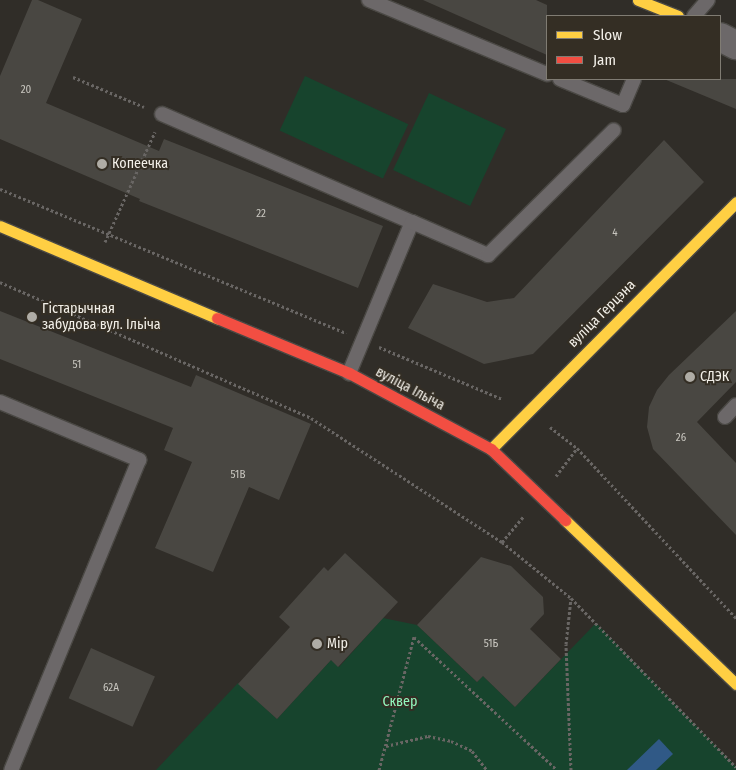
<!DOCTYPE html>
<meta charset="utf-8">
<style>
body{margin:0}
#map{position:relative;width:736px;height:770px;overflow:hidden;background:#302d28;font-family:"Fira Sans Condensed",sans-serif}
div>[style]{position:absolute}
.green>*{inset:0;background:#17442d;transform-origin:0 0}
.water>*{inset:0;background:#305986}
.building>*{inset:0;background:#494742;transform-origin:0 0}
.path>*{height:3px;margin-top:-1.5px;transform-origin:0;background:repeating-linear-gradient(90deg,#696664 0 2.5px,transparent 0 5px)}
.roads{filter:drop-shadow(1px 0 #4a4844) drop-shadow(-1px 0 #4a4844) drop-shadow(0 1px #4a4844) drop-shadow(0 -1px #4a4844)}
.lane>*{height:14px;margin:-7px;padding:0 7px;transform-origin:7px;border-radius:7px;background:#6c6869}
.street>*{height:28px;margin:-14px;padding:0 14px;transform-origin:14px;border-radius:14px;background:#6c6869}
.slow>*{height:11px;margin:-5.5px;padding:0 5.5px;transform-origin:5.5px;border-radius:5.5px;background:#ffcf43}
.jam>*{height:11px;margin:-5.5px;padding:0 5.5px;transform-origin:5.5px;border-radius:5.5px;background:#f24e42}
.dots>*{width:14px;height:14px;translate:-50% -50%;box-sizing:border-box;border:2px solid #342e24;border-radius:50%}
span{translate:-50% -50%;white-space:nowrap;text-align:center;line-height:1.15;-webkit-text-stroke:4px #342e24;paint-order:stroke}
.number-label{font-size:11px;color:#c8c6bf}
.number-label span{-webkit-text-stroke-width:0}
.poi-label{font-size:14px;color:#f3f0e9}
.left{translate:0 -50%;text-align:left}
.street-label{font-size:14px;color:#f3f0e9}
.park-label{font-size:14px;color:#92f8be}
.legend{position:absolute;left:546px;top:15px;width:175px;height:65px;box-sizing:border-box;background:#342e24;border:1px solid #807c73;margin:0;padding:6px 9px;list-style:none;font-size:15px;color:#f3f0e9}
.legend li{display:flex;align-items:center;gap:10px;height:25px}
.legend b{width:25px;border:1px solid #807c73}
</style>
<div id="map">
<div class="green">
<div style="left:305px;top:76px;width:114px;height:60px;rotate:25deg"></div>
<div style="left:429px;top:93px;width:85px;height:85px;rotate:25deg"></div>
<div style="clip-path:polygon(383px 618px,417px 625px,477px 682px,483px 676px,515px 707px,596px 623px,736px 767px,736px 770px,156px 770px,238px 683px,277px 719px,331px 660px,339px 667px)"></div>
</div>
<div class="water">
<div style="clip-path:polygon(659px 739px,673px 754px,656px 770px,627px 770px)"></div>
</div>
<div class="building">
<div style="clip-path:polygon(32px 0,38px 0,82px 19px,46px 103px,159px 151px,164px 139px,383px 226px,358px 288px,139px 201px,140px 199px,0 139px,0 76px)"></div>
<div style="clip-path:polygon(423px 0,536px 0,547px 5px,547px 55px)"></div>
<div style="clip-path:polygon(664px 79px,736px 79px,736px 109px)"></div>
<div style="clip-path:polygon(664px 140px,704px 182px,533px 354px,484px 364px,408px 328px,433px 284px,487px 302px,514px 298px)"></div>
<div style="clip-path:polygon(0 311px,191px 387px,196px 375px,311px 424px,279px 500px,249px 487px,213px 572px,155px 548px,192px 462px,164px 450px,173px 428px,0 359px)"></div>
<div style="clip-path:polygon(736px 311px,736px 382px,697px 422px,736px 463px,736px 535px,653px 449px,647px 427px,649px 407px,657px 390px,669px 375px)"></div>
<div style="clip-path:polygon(345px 553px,398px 602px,338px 667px,331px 660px,277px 719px,238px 684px,290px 627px,279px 617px,324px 567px,328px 571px)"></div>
<div style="clip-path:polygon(481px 557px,511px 566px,543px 597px,544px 614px,530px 629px,561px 659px,515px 707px,483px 676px,477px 682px,417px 625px)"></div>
<div style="left:91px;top:648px;width:70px;height:55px;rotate:24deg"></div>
</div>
<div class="path">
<div style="left:73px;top:77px;width:77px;rotate:22.9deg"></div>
<div style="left:0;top:189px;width:375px;rotate:22.6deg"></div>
<div style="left:105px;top:242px;width:121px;rotate:-65.6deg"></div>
<div style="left:0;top:282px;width:339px;rotate:23.6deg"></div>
<div style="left:311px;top:418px;width:228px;rotate:33deg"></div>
<div style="left:502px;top:542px;width:89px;rotate:39.1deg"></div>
<div style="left:571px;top:598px;width:236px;rotate:45.7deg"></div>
<div style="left:379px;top:347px;width:134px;rotate:22.9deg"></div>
<div style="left:550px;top:427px;width:34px;rotate:38deg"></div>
<div style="left:577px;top:448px;width:233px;rotate:46.9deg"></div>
<div style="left:556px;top:476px;width:35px;rotate:-53deg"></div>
<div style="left:502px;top:542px;width:34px;rotate:-50deg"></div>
<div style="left:386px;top:746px;width:43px;rotate:-13.4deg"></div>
<div style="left:428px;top:736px;width:24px;rotate:12deg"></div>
<div style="left:451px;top:741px;width:23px;rotate:25deg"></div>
<div style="left:472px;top:751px;width:24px;rotate:52deg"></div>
<div style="left:379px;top:770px;width:138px;rotate:-75.3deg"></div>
<div style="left:414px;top:637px;width:195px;rotate:42.9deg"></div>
<div style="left:571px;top:770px;width:126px;rotate:-92.3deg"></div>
<div style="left:566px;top:644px;width:46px;rotate:-83.8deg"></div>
</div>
<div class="roads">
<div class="lane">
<div style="left:369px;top:0;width:193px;rotate:22.6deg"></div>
<div style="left:694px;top:16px;width:21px;rotate:-49deg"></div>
<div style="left:560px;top:79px;width:68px;rotate:22.4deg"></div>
<div style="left:623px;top:105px;width:28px;rotate:-67deg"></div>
<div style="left:162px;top:114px;width:272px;rotate:23.4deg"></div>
<div style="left:412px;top:222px;width:164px;rotate:112.6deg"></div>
<div style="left:412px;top:222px;width:83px;rotate:23.5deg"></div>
<div style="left:488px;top:255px;width:177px;rotate:-44.8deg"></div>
<div style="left:0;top:402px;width:151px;rotate:22.6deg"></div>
<div style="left:139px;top:460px;width:335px;rotate:112.4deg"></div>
<div style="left:725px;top:417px;width:16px;rotate:-47deg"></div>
</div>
<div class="street">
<div style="left:720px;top:37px;width:18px;rotate:27deg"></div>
</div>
<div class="slow">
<div style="left:638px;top:0;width:43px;rotate:21.8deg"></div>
<div style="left:0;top:226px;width:236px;rotate:23deg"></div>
<div style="left:491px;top:449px;width:348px;rotate:-45.2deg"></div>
<div style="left:565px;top:520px;width:237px;rotate:43.8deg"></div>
</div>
<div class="jam">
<div style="left:217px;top:318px;width:143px;rotate:22.6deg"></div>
<div style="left:349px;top:373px;width:161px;rotate:28.2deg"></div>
<div style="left:491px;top:449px;width:103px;rotate:43.8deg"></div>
</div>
</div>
<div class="dots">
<div style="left:102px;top:164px;background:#afaca5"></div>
<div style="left:32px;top:317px;background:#afaca5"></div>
<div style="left:690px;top:377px;background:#afaca5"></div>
<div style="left:317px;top:644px;background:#afaca5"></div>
</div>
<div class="number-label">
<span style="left:26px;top:90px">20</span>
<span style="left:261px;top:214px">22</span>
<span style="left:615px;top:233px">4</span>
<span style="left:77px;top:365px">51</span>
<span style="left:681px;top:438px">26</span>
<span style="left:238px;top:475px">51В</span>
<span style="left:491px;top:644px">51Б</span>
<span style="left:111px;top:688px">62А</span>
</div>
<div class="poi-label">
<span class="left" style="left:112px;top:164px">Копеечка</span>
<span class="left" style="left:42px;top:317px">Гістарычная<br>забудова вул. Ільіча</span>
<span class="left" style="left:700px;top:377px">СДЭК</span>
<span class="left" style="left:327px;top:644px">Мір</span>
</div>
<div class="street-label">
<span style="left:602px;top:314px;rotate:-45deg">вуліца Герцэна</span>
<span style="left:410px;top:389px;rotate:28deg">вуліца Ільіча</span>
</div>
<div class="park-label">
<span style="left:400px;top:702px">Сквер</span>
</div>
<ul class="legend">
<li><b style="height:6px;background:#ffcf43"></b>Slow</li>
<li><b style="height:6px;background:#f24e42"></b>Jam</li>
</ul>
</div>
